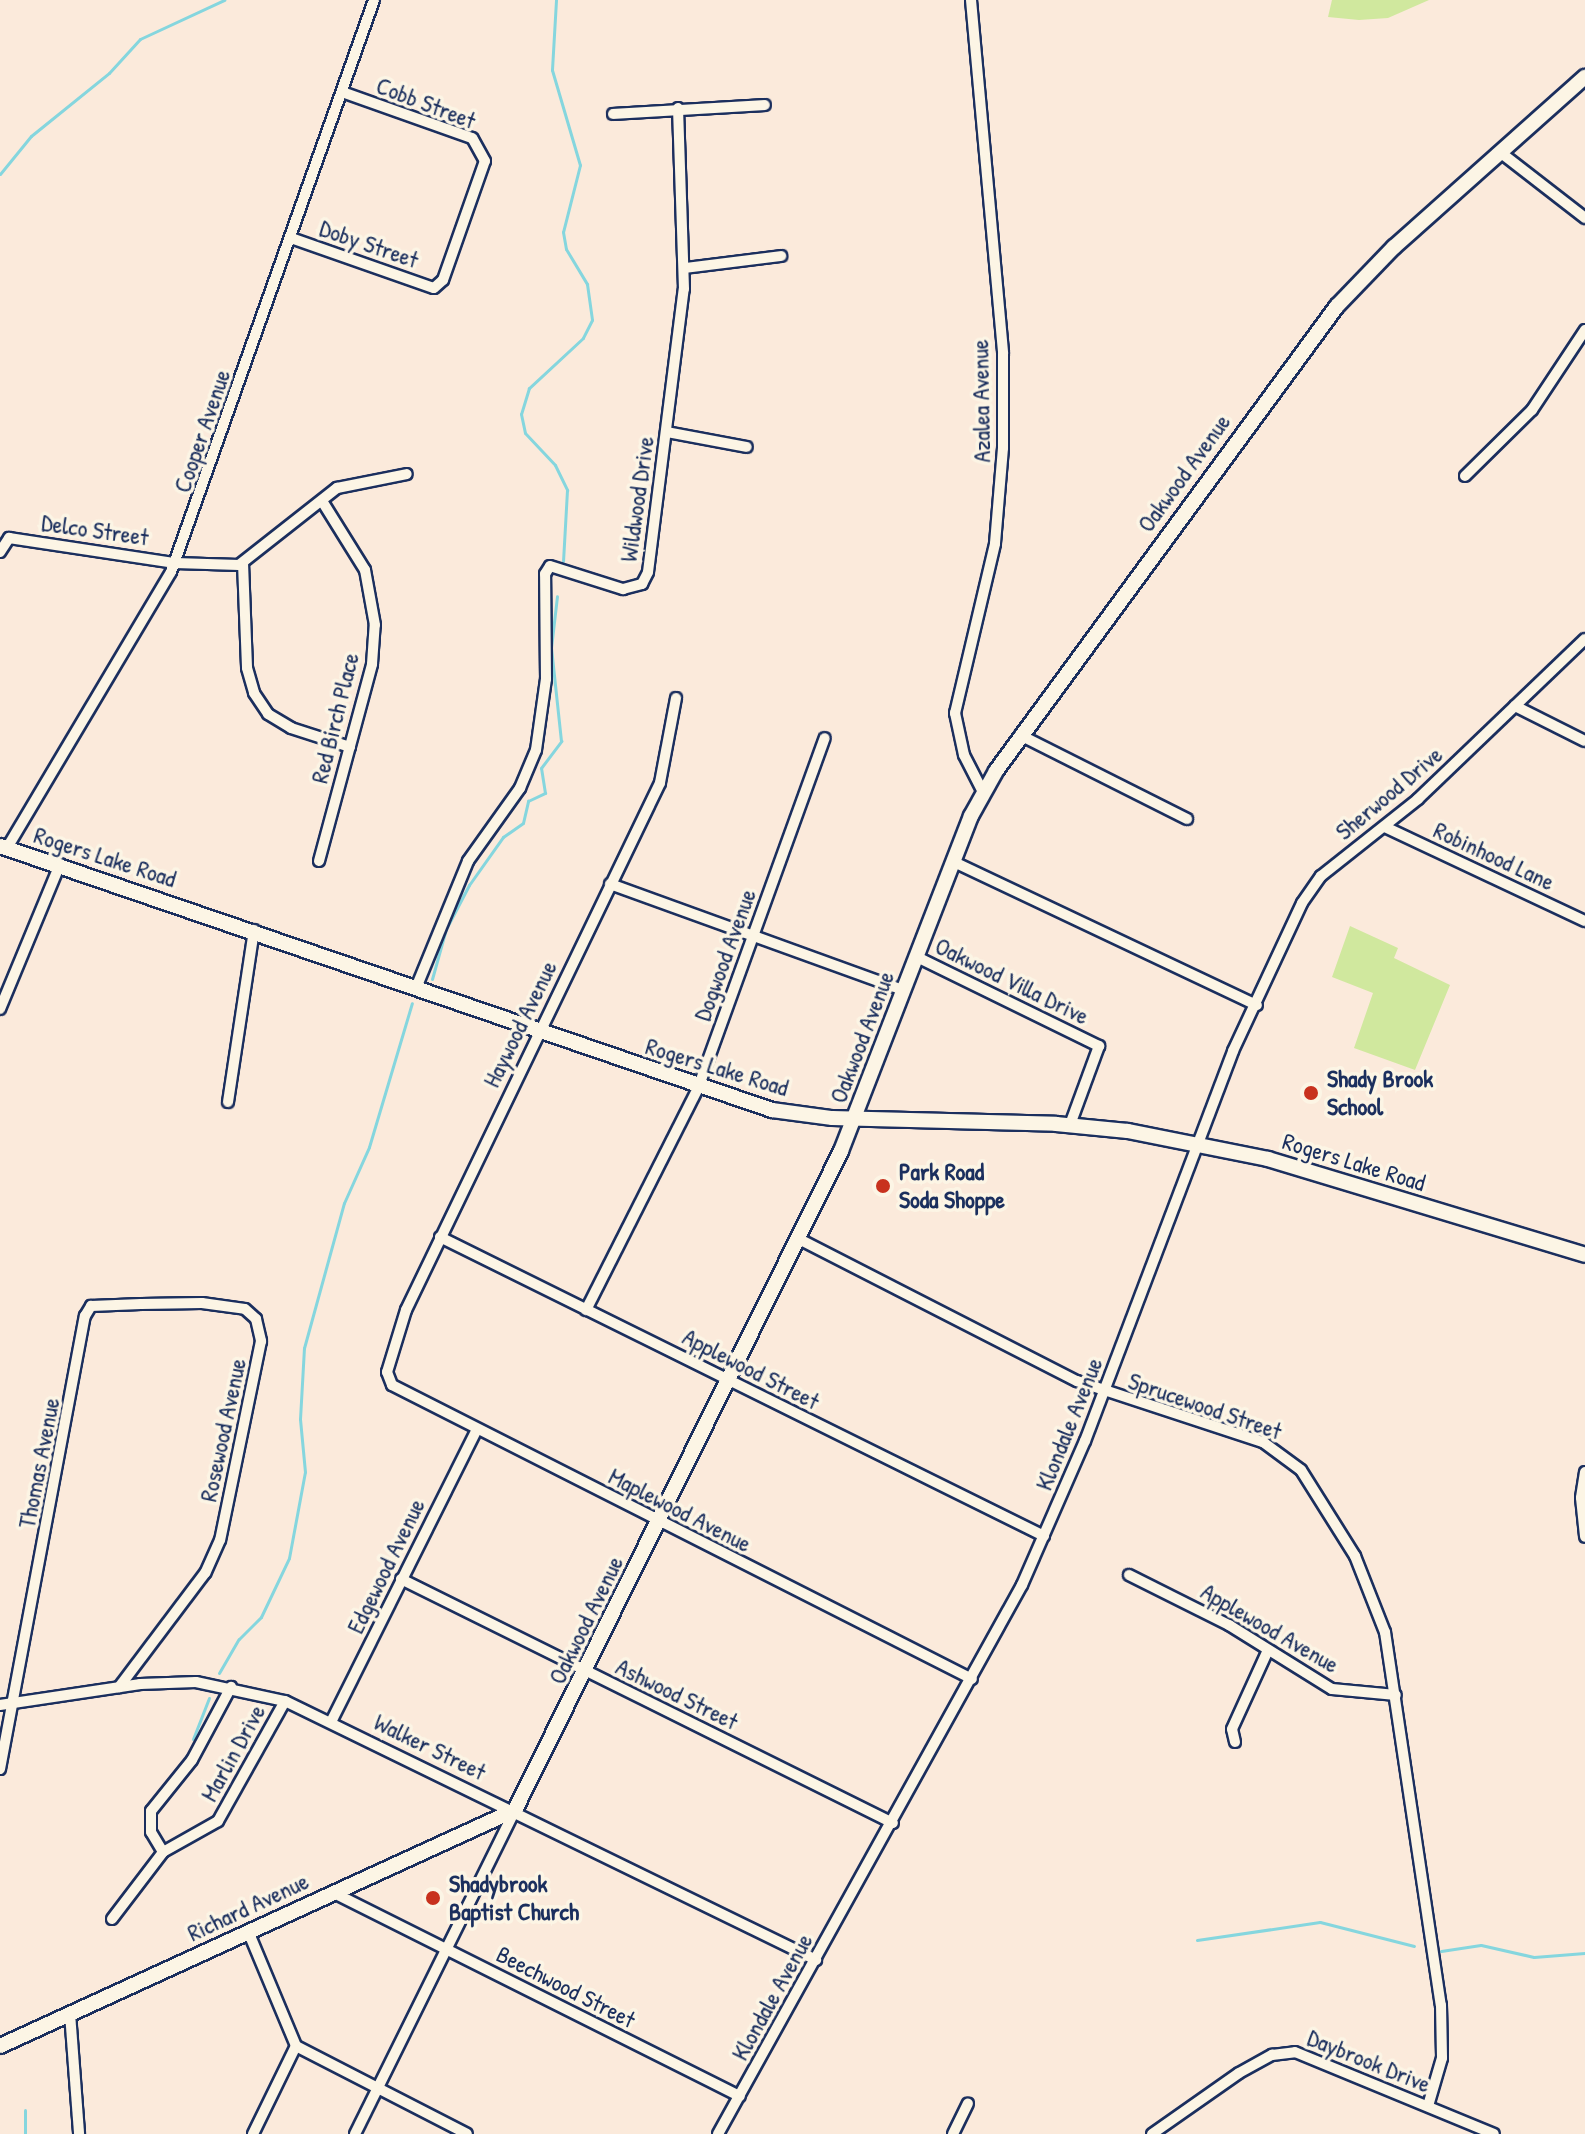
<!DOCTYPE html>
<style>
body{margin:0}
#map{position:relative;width:1585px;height:2134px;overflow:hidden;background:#fbeadb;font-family:"Patrick Hand",sans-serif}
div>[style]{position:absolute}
.green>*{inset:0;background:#d0e89e}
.stream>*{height:3px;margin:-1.5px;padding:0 1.5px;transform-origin:1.5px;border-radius:1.5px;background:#85d6de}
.roads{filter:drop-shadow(2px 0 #1b2f5e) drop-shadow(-2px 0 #1b2f5e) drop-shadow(0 2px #1b2f5e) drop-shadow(0 -2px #1b2f5e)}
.street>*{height:10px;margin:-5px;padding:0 5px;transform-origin:5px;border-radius:5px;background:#fcf5e5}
.secondary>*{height:14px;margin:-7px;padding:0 7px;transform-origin:7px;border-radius:7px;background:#fcf5e5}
.dots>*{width:22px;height:22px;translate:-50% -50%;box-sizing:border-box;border:4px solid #fcf5e5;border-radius:50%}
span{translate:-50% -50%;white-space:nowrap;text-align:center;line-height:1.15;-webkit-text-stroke:7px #fcf5e5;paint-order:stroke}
.street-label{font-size:24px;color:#1b2f5e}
.poi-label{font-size:24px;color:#1b2f5e;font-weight:700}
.left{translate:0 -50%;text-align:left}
</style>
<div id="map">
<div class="green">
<div style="clip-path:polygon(1332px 0,1429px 0,1388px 18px,1359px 20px,1328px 17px)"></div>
<div style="clip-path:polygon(1350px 926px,1398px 948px,1394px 958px,1450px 985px,1415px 1070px,1354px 1048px,1373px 993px,1332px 977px)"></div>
</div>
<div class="stream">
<div style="left:556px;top:0;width:70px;rotate:93.3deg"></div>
<div style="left:552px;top:70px;width:99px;rotate:73.6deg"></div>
<div style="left:580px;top:165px;width:69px;rotate:104.2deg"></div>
<div style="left:563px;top:232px;width:17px;rotate:80deg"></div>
<div style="left:566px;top:249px;width:41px;rotate:59deg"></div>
<div style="left:587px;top:284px;width:36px;rotate:82deg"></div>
<div style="left:592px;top:320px;width:20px;rotate:117deg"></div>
<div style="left:583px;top:338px;width:74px;rotate:137.2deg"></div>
<div style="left:529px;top:388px;width:27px;rotate:107deg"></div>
<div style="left:521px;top:414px;width:19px;rotate:78deg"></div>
<div style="left:525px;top:433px;width:44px;rotate:46.8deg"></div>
<div style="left:555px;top:465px;width:28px;rotate:64deg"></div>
<div style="left:567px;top:490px;width:71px;rotate:93.2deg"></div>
<div style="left:0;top:174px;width:49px;rotate:-50.8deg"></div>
<div style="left:31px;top:136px;width:100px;rotate:-38.9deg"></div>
<div style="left:109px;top:73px;width:46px;rotate:-47.6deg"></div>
<div style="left:140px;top:39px;width:93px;rotate:-24.9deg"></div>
<div style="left:432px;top:979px;width:52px;rotate:-74.4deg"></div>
<div style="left:446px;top:929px;width:50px;rotate:-62.4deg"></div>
<div style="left:469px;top:885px;width:59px;rotate:-54.7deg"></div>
<div style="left:503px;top:837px;width:24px;rotate:-35deg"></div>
<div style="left:523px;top:823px;width:23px;rotate:-77deg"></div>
<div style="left:528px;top:801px;width:19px;rotate:-25deg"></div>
<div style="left:545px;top:793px;width:25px;rotate:-99deg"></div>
<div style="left:541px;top:768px;width:34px;rotate:-53deg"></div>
<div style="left:561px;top:741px;width:94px;rotate:-96.1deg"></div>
<div style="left:551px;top:648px;width:52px;rotate:-83.4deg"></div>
<div style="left:219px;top:1673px;width:39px;rotate:-60deg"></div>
<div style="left:239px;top:1639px;width:31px;rotate:-45deg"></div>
<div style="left:261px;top:1617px;width:65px;rotate:-64.6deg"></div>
<div style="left:289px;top:1558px;width:87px;rotate:-79.5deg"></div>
<div style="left:305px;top:1472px;width:53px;rotate:-95.4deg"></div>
<div style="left:300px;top:1419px;width:71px;rotate:-86.8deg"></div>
<div style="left:304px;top:1348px;width:150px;rotate:-74.6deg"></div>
<div style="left:344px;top:1203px;width:61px;rotate:-65.9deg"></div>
<div style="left:369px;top:1147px;width:150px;rotate:-73.4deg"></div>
<div style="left:193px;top:1739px;width:44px;rotate:-68.7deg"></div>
<div style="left:1197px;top:1940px;width:124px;rotate:-8.3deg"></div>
<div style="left:1320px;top:1922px;width:97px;rotate:14.3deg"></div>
<div style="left:1441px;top:1951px;width:40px;rotate:-8.5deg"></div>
<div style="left:1481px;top:1945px;width:54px;rotate:12.8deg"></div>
<div style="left:1534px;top:1957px;width:51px;rotate:-4.5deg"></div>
<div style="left:25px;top:2134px;width:24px;rotate:-90deg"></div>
</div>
<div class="roads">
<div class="street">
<div style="left:971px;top:0;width:355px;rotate:84.8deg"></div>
<div style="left:1003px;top:354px;width:94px;rotate:90deg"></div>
<div style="left:1003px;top:448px;width:96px;rotate:94.8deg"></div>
<div style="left:995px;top:544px;width:174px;rotate:103.3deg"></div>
<div style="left:955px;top:713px;width:43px;rotate:77.9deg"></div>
<div style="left:964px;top:755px;width:42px;rotate:62.8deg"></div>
<div style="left:613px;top:114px;width:152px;rotate:-3.4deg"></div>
<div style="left:1500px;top:152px;width:108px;rotate:37.8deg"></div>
<div style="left:291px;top:238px;width:151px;rotate:19.3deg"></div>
<div style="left:434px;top:288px;width:12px;rotate:-42deg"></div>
<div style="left:443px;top:280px;width:126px;rotate:-70.6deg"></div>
<div style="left:485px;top:161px;width:26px;rotate:-119deg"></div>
<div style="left:472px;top:138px;width:138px;rotate:-160.5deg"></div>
<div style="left:685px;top:268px;width:97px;rotate:-7.1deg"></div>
<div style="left:667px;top:432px;width:81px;rotate:10.6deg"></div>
<div style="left:1465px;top:476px;width:94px;rotate:-44.6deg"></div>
<div style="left:1532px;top:410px;width:96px;rotate:-56.5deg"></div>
<div style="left:0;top:552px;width:17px;rotate:-57deg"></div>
<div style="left:9px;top:538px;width:168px;rotate:8.6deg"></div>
<div style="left:175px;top:563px;width:64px;rotate:1.8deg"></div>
<div style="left:239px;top:565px;width:125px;rotate:-38.2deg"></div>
<div style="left:337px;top:488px;width:71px;rotate:-11.3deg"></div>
<div style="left:243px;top:563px;width:105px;rotate:87.8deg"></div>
<div style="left:247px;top:668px;width:26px;rotate:74deg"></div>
<div style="left:254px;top:693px;width:25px;rotate:56deg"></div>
<div style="left:268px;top:714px;width:27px;rotate:31deg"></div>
<div style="left:291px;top:728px;width:62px;rotate:17.9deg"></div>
<div style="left:676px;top:698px;width:86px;rotate:100.7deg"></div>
<div style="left:660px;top:783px;width:585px;rotate:115.73deg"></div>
<div style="left:406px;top:1310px;width:65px;rotate:107deg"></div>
<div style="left:387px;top:1372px;width:14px;rotate:69deg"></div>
<div style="left:392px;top:1385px;width:650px;rotate:26.88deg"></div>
<div style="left:1515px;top:706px;width:78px;rotate:26.6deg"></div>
<div style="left:1020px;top:735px;width:187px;rotate:26.7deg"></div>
<div style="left:1385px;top:827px;width:221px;rotate:25.2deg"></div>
<div style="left:7px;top:848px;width:321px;rotate:-59.3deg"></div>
<div style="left:171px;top:572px;width:607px;rotate:-70.46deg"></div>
<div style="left:319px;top:861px;width:204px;rotate:-74.9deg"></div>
<div style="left:372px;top:664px;width:39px;rotate:-86deg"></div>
<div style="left:375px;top:625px;width:56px;rotate:-100.3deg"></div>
<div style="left:365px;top:570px;width:81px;rotate:-121.9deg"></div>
<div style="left:954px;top:862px;width:335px;rotate:25.3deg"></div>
<div style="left:610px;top:884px;width:312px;rotate:19.9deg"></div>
<div style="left:917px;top:957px;width:203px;rotate:26.1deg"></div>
<div style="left:1099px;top:1046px;width:84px;rotate:110.2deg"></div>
<div style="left:416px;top:988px;width:137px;rotate:-67.7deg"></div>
<div style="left:468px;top:861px;width:90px;rotate:-54.5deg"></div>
<div style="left:520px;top:788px;width:41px;rotate:-67.2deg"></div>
<div style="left:536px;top:750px;width:72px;rotate:-82deg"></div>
<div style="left:546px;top:679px;width:105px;rotate:-90.5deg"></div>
<div style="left:545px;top:574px;width:9px;rotate:-58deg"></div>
<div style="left:550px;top:566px;width:77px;rotate:17.5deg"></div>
<div style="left:623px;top:589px;width:20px;rotate:-15deg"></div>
<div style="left:642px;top:584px;width:13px;rotate:-63deg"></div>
<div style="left:648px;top:572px;width:285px;rotate:-82.8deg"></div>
<div style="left:684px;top:289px;width:181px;rotate:-91.9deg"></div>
<div style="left:0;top:1009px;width:157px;rotate:-67.5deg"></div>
<div style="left:228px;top:1102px;width:174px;rotate:-81.4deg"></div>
<div style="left:440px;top:1237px;width:674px;rotate:26.34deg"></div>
<div style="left:799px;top:1239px;width:312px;rotate:27.1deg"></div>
<div style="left:1077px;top:1381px;width:196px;rotate:18.2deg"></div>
<div style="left:1263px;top:1442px;width:47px;rotate:36.4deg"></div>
<div style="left:1301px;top:1470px;width:102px;rotate:57.9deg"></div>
<div style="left:1355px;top:1556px;width:82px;rotate:68.5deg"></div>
<div style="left:1385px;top:1632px;width:377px;rotate:81.5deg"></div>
<div style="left:1441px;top:2005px;width:53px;rotate:88.9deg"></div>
<div style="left:1442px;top:2058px;width:50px;rotate:106.3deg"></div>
<div style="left:586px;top:1310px;width:249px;rotate:-63.2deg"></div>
<div style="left:698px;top:1088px;width:372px;rotate:-70.1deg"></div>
<div style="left:1585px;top:1472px;width:26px;rotate:99deg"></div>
<div style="left:1581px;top:1498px;width:39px;rotate:84deg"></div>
<div style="left:1129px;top:1575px;width:112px;rotate:26.6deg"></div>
<div style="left:1229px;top:1625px;width:121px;rotate:31.9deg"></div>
<div style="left:1332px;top:1689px;width:64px;rotate:5.4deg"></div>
<div style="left:401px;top:1579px;width:549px;rotate:26.38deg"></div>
<div style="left:0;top:1705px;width:142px;rotate:-8.5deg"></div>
<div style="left:140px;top:1684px;width:56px;rotate:-2deg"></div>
<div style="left:196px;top:1682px;width:91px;rotate:12.1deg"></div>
<div style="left:285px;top:1701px;width:591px;rotate:26deg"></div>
<div style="left:331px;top:1722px;width:327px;rotate:-63.5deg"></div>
<div style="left:1235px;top:1742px;width:13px;rotate:-103deg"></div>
<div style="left:1232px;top:1729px;width:87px;rotate:-65.5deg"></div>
<div style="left:0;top:1769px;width:461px;rotate:-79.4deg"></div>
<div style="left:85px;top:1316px;width:12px;rotate:-59deg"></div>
<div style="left:91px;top:1306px;width:50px;rotate:-2.3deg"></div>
<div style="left:141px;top:1304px;width:61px;rotate:-0.9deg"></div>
<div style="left:202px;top:1303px;width:43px;rotate:7.9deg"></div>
<div style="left:245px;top:1309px;width:15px;rotate:42deg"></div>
<div style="left:256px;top:1319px;width:23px;rotate:77deg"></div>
<div style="left:261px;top:1341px;width:203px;rotate:101.6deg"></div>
<div style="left:220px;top:1540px;width:36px;rotate:114deg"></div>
<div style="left:205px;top:1573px;width:143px;rotate:127deg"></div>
<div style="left:163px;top:1852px;width:23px;rotate:-121deg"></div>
<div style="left:151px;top:1832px;width:21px;rotate:-90deg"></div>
<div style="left:151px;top:1811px;width:65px;rotate:-51.2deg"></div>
<div style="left:192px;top:1760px;width:83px;rotate:-61.9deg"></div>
<div style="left:332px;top:1892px;width:456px;rotate:26.6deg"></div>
<div style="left:112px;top:1919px;width:84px;rotate:-52.7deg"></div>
<div style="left:163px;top:1852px;width:63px;rotate:-29.4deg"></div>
<div style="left:218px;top:1821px;width:137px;rotate:-60.8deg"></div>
<div style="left:248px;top:1931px;width:125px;rotate:67.3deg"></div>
<div style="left:296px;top:2046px;width:192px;rotate:27.2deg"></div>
<div style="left:70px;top:2013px;width:121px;rotate:85.7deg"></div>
<div style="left:253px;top:2134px;width:98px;rotate:-64deg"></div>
<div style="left:355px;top:2134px;width:361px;rotate:-63.7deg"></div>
<div style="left:718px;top:2134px;width:628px;rotate:-61.03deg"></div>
<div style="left:1022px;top:1585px;width:157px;rotate:-66.4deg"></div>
<div style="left:1085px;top:1441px;width:417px;rotate:-69.2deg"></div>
<div style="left:1233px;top:1051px;width:163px;rotate:-65deg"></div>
<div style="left:1302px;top:903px;width:33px;rotate:-55deg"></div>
<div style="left:1321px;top:876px;width:124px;rotate:-38.4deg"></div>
<div style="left:1418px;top:799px;width:231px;rotate:-43.8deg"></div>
<div style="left:953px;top:2134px;width:34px;rotate:-64deg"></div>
<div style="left:1152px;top:2134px;width:106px;rotate:-35deg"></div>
<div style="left:1239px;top:2073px;width:38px;rotate:-29deg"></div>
<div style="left:1272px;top:2055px;width:23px;rotate:-7deg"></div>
<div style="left:1295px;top:2052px;width:215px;rotate:22.4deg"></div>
</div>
<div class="secondary">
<div style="left:0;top:846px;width:816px;rotate:18.88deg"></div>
<div style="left:772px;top:1110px;width:61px;rotate:7.6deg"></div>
<div style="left:832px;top:1118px;width:224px;rotate:1.5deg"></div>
<div style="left:1056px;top:1124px;width:72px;rotate:5.6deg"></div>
<div style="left:1128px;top:1131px;width:143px;rotate:11.3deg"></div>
<div style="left:1268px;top:1159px;width:331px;rotate:16.8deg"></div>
<div style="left:0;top:2046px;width:566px;rotate:-24.62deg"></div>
<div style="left:515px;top:1810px;width:735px;rotate:-63.68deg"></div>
<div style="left:841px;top:1151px;width:359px;rotate:-68.8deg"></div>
<div style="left:971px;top:816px;width:51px;rotate:-60.9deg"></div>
<div style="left:996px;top:771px;width:577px;rotate:-53.75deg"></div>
<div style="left:1337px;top:306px;width:82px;rotate:-46deg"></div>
<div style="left:1394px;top:247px;width:256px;rotate:-41.7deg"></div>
</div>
</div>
<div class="dots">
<div style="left:1311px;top:1093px;background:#c8321e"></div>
<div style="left:883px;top:1186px;background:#c8321e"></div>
<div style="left:433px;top:1898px;background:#c8321e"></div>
</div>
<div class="street-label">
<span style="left:426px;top:103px;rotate:21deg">Cobb Street</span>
<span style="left:369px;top:244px;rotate:19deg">Doby Street</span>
<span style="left:981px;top:401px;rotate:-91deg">Azalea Avenue</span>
<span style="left:202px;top:431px;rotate:-71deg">Cooper Avenue</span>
<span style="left:1184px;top:473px;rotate:-54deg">Oakwood Avenue</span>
<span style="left:637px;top:499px;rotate:-82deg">Wildwood Drive</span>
<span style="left:95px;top:530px;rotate:8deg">Delco Street</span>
<span style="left:335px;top:718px;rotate:-76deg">Red Birch Place</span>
<span style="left:1389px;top:793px;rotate:-40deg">Sherwood Drive</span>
<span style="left:1494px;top:856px;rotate:25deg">Robinhood Lane</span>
<span style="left:105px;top:857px;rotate:18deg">Rogers Lake Road</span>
<span style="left:725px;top:955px;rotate:-70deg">Dogwood Avenue</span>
<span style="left:1012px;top:981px;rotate:26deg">Oakwood Villa Drive</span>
<span style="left:520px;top:1024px;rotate:-64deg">Haywood Avenue</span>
<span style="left:862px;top:1037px;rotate:-69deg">Oakwood Avenue</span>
<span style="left:717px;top:1067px;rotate:17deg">Rogers Lake Road</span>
<span style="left:1354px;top:1162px;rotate:17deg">Rogers Lake Road</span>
<span style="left:751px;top:1369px;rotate:27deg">Applewood Street</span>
<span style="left:1205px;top:1406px;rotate:19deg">Sprucewood Street</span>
<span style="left:1069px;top:1424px;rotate:-68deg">Klondale Avenue</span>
<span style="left:223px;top:1430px;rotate:-78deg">Rosewood Avenue</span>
<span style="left:39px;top:1463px;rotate:-79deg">Thomas Avenue</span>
<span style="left:680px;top:1510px;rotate:27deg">Maplewood Avenue</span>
<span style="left:386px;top:1566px;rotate:-64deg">Edgewood Avenue</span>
<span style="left:586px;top:1620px;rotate:-64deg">Oakwood Avenue</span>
<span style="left:1270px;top:1628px;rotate:30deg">Applewood Avenue</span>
<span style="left:677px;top:1694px;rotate:26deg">Ashwood Street</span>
<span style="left:430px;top:1747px;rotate:26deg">Walker Street</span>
<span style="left:233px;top:1753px;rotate:-61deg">Marlin Drive</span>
<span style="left:248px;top:1907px;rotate:-25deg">Richard Avenue</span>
<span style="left:566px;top:1987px;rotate:27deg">Beechwood Street</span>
<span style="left:772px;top:1997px;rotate:-61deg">Klondale Avenue</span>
<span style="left:1369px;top:2061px;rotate:22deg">Daybrook Drive</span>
</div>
<div class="poi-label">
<span class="left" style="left:1327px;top:1093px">Shady Brook<br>School</span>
<span class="left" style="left:899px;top:1186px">Park Road<br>Soda Shoppe</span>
<span class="left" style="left:449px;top:1898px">Shadybrook<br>Baptist Church</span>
</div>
</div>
